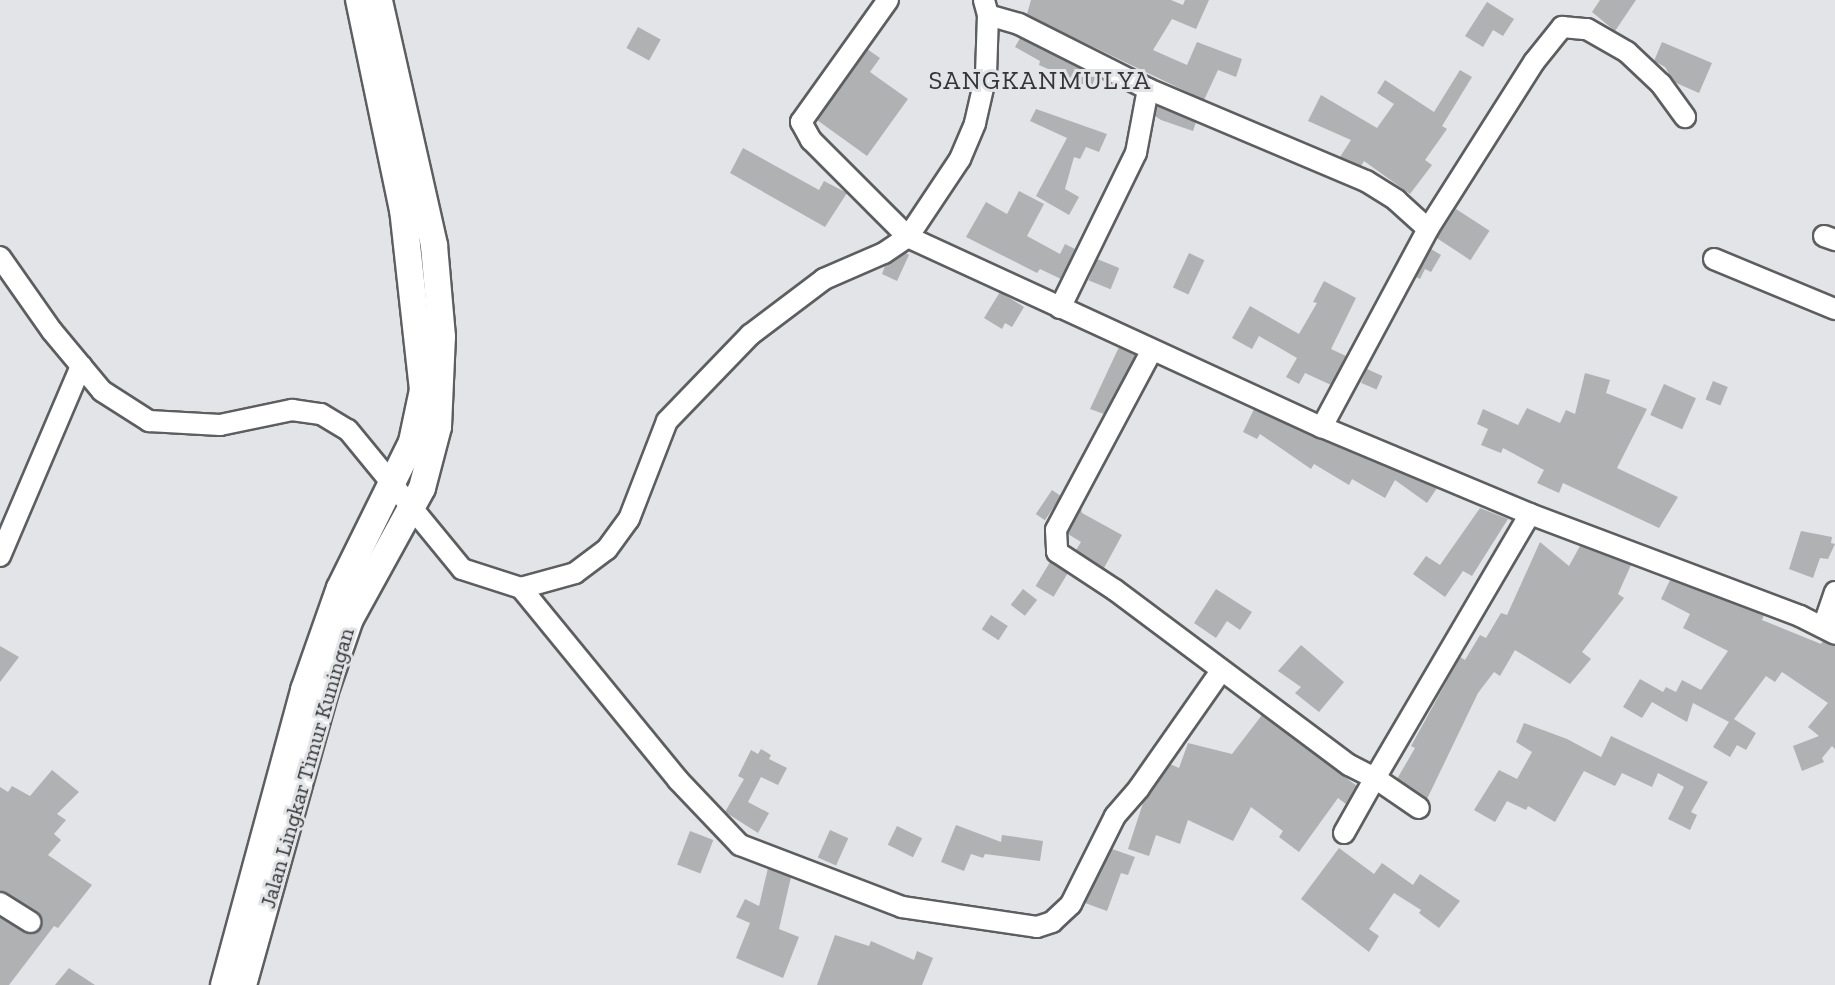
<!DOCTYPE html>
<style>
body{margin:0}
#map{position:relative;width:1835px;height:985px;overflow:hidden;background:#e3e4e7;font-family:"Zilla Slab",serif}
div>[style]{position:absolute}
.building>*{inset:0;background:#b0b1b3;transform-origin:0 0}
.roads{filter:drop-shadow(2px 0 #5d5e60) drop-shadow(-2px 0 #5d5e60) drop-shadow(0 2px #5d5e60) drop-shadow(0 -2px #5d5e60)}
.minor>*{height:20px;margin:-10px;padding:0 10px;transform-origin:10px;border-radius:10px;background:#fff}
.major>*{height:26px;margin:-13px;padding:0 13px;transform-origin:13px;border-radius:13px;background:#fff}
span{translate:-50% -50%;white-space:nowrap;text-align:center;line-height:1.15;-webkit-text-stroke:6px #e3e4e7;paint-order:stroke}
.street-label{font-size:22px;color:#353536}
.quarter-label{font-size:26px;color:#353537;letter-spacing:1.5px}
</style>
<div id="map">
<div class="building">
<div style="clip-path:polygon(1031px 0,1171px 0,1183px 5px,1185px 0,1209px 0,1196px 29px,1172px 19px,1153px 50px,1187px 65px,1197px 42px,1242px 59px,1236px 77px,1218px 70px,1204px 100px,1031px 17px,1027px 14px)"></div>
<div style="clip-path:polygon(1600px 0,1636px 0,1615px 31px,1592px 12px)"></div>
<div style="clip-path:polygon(1487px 2px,1514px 19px,1503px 36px,1493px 30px,1483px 47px,1465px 36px)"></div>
<div style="left:638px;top:27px;width:26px;height:24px;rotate:29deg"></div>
<div style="clip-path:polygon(1020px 38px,1096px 76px,1091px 88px,1039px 65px,1040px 61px,1015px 47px)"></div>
<div style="clip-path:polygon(1662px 42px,1712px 63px,1699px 93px,1674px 82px,1665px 67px,1654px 61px)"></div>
<div style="clip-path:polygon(867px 49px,880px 58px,870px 72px,908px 99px,867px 156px,817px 120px)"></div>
<div style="clip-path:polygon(1460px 70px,1472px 77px,1442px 126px,1447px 129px,1425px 160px,1432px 165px,1410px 194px,1364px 161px,1361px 166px,1340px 157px,1351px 140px,1308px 121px,1321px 95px,1377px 128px,1394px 104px,1377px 93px,1385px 80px,1434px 112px)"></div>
<div style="clip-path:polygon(1157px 106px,1196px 122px,1193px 131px,1161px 120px,1155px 116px)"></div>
<div style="clip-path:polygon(1036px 109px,1107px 134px,1099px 152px,1086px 147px,1080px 159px,1074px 157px,1065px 189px,1079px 197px,1069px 215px,1036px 196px,1067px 138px,1030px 121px)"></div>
<div style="clip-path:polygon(743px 148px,819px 190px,824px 181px,847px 193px,825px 227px,730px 173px)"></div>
<div style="clip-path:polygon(1019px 191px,1044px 204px,1027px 236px,1060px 254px,1065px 244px,1075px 249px,1061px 279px,1040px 269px,1037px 273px,966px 237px,986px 202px,1007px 214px)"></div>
<div style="left:1456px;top:209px;width:40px;height:35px;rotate:33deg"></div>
<div style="clip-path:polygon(1431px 249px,1441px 255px,1431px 272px,1425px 269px,1420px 279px,1416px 277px)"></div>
<div style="clip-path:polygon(906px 253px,909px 255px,897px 281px,882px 274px,885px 266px)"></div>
<div style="left:1189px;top:253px;width:17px;height:38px;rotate:25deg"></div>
<div style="left:1097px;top:259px;width:24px;height:23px;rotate:22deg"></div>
<div style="clip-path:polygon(1324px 281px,1356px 298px,1331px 349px,1346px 356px,1331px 385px,1305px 373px,1299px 384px,1286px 377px,1297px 358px,1259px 336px,1252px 349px,1232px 338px,1250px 306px,1299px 334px,1317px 303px,1313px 302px)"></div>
<div style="clip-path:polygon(1000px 292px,1024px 307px,1012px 327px,1005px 323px,1002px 329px,984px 318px)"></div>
<div style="clip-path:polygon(1119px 347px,1136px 355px,1104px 414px,1090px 409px)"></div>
<div style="left:1367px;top:369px;width:17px;height:15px;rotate:24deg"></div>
<div style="clip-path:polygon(1585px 373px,1610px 380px,1606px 393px,1647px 409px,1617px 468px,1678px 497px,1659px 528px,1563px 483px,1559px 493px,1537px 483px,1544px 470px,1503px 448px,1501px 453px,1481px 445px,1488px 429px,1477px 424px,1483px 409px,1518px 425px,1527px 408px,1560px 423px,1566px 410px,1575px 414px)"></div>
<div style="left:1713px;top:381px;width:16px;height:20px;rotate:22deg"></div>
<div style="left:1664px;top:384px;width:35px;height:34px;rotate:24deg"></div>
<div style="clip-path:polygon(1254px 409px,1317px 438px,1437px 488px,1427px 503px,1395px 480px,1385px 498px,1352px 479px,1349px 485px,1314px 464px,1311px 469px,1260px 434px,1257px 439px,1243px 432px)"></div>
<div style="left:1052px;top:490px;width:11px;height:29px;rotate:34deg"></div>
<div style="clip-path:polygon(1480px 508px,1508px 519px,1472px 576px,1463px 571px,1445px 597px,1413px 574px,1426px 556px,1440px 565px)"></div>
<div style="clip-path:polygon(1081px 509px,1082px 513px,1122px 535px,1104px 568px,1076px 550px,1081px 542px,1068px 534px)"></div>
<div style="clip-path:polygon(1801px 531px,1832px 537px,1831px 543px,1835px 544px,1828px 559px,1820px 558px,1813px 578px,1789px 569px)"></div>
<div style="clip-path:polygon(1540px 542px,1569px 566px,1580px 546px,1631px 565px,1618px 594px,1624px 598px,1582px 652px,1591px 659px,1570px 684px,1515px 650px,1500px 676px,1494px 672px,1478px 693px,1427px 799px,1397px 779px,1415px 748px,1411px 746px,1460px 657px,1465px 660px,1480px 635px,1486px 638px,1501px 613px,1507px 615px)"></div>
<div style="left:1050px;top:562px;width:21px;height:28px;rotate:31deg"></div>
<div style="clip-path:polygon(1670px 580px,1764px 615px,1762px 620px,1821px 644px,1823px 641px,1835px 646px,1835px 749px,1832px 746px,1822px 758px,1824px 762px,1802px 771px,1793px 746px,1819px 736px,1808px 727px,1828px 703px,1782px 672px,1775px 682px,1766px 676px,1734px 719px,1756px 733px,1746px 750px,1737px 745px,1730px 757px,1713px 747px,1729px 722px,1693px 703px,1687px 722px,1652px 702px,1642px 718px,1623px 707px,1640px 679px,1663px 692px,1666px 687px,1676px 692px,1682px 680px,1701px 690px,1728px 651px,1683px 628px,1690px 614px,1661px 599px)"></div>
<div style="left:1023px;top:589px;width:18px;height:20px;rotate:38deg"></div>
<div style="clip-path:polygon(1216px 589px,1252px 612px,1240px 630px,1227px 621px,1216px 638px,1194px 623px)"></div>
<div style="left:991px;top:615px;width:20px;height:17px;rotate:33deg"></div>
<div style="clip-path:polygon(1301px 645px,1344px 682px,1319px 712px,1295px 693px,1301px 687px,1278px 671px)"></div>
<div style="clip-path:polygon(0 646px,19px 657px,0 682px)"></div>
<div style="clip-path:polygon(1262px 715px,1357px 786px,1346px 804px,1338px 798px,1299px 852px,1279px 837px,1283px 831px,1251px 807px,1233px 841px,1188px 820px,1180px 844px,1156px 835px,1149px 856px,1128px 849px,1144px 800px,1170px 764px,1179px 768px,1188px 743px,1232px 754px)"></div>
<div style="clip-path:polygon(1524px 723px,1567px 739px,1601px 757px,1611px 736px,1708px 782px,1691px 812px,1697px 815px,1690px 830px,1668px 819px,1684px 787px,1658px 773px,1652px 787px,1622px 773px,1615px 786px,1584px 771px,1555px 822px,1528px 806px,1526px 810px,1507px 801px,1495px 822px,1474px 810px,1499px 770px,1517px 779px,1532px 752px,1516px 742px)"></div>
<div style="clip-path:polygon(761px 749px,771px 755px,769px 759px,787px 768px,778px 785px,761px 777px,748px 802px,769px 813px,758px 833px,725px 812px,744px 779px,738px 776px,751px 750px,758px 754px)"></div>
<div style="clip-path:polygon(52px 770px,79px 792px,57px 814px,66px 820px,54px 834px,61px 840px,48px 855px,92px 885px,58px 928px,54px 926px,9px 985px,0 985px,0 917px,30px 934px,37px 932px,43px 922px,37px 912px,0 891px,0 787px,8px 792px,12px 786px,30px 796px)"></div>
<div style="clip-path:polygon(956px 825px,1001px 842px,1002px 835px,1043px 841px,1040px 861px,985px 854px,983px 858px,971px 854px,964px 871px,941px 862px)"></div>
<div style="left:897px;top:826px;width:28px;height:21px;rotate:26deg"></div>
<div style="left:830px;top:830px;width:20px;height:30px;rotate:24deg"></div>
<div style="left:690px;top:831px;width:25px;height:36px;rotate:21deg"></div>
<div style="clip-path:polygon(1339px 848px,1374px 874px,1382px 863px,1413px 885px,1420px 874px,1460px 901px,1439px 928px,1419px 913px,1421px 910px,1394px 893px,1369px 929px,1379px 936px,1369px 952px,1301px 899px)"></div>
<div style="clip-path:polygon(1112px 849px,1135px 857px,1128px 875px,1121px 873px,1107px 911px,1085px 903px)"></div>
<div style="clip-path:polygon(768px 868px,791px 877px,779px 929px,799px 937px,783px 978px,736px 958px,750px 923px,736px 917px,745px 899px,759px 906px)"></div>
<div style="clip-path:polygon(835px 935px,869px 946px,871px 941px,914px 960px,917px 951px,933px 958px,922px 985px,817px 985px)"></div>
<div style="clip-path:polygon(69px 968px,95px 985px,55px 985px)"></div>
</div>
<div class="roads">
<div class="minor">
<div style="left:888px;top:0;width:150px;rotate:125.5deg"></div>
<div style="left:801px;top:122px;width:21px;rotate:61deg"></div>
<div style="left:811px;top:140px;width:137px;rotate:45deg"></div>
<div style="left:908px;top:237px;width:94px;rotate:-56.3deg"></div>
<div style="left:960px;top:159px;width:39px;rotate:-67deg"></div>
<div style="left:975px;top:123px;width:49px;rotate:-77.1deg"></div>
<div style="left:986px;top:75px;width:60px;rotate:-88.1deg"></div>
<div style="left:988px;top:15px;width:16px;rotate:-105deg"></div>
<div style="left:988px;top:15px;width:32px;rotate:16deg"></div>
<div style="left:1019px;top:24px;width:144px;rotate:26.7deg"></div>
<div style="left:1148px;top:89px;width:237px;rotate:22.9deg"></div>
<div style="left:1366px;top:181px;width:36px;rotate:32deg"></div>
<div style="left:1396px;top:200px;width:43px;rotate:42.2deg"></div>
<div style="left:1428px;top:229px;width:225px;rotate:118.2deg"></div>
<div style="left:1428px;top:229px;width:198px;rotate:-57.6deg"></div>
<div style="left:1534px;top:62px;width:45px;rotate:-51.3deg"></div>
<div style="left:1562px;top:27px;width:25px;rotate:5deg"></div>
<div style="left:1587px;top:29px;width:46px;rotate:29.9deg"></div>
<div style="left:1627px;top:52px;width:47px;rotate:43.3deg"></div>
<div style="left:1661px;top:84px;width:41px;rotate:54deg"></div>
<div style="left:1824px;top:236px;width:12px;rotate:20deg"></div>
<div style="left:0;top:257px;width:90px;rotate:54.9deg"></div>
<div style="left:52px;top:331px;width:78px;rotate:50.2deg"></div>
<div style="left:102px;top:391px;width:56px;rotate:32.6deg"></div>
<div style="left:149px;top:421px;width:71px;rotate:3.2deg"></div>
<div style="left:220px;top:425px;width:74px;rotate:-11.8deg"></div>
<div style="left:292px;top:410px;width:29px;rotate:8deg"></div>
<div style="left:321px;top:414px;width:31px;rotate:31deg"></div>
<div style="left:348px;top:430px;width:180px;rotate:50.6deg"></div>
<div style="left:462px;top:569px;width:62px;rotate:17.9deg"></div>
<div style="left:521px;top:588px;width:56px;rotate:-15.5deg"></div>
<div style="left:575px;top:573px;width:40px;rotate:-37deg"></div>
<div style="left:607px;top:549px;width:37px;rotate:-54deg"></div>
<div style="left:629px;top:519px;width:105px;rotate:-68.8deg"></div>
<div style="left:667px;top:421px;width:120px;rotate:-46deg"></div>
<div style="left:750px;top:335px;width:93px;rotate:-37.1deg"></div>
<div style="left:824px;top:279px;width:65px;rotate:-23.4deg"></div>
<div style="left:884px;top:253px;width:29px;rotate:-34deg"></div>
<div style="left:908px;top:237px;width:456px;rotate:24.7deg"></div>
<div style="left:1322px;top:427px;width:225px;rotate:22.7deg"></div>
<div style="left:1530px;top:514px;width:289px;rotate:20.7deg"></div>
<div style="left:1800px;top:616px;width:39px;rotate:27deg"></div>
<div style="left:1714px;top:259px;width:131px;rotate:22.5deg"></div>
<div style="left:1060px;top:308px;width:173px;rotate:-63.9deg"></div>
<div style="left:1136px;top:153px;width:65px;rotate:-79.4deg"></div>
<div style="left:1152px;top:350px;width:204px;rotate:118.1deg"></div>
<div style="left:1056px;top:530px;width:22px;rotate:87deg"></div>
<div style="left:1057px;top:552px;width:69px;rotate:33.2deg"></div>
<div style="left:1115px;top:590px;width:292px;rotate:36.8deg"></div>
<div style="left:1349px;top:765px;width:29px;rotate:27deg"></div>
<div style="left:1375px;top:778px;width:306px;rotate:-59.6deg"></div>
<div style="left:0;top:556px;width:207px;rotate:-66.9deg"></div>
<div style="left:521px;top:588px;width:248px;rotate:50.7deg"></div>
<div style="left:678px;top:780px;width:90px;rotate:46.4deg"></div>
<div style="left:740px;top:845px;width:173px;rotate:20.9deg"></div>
<div style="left:902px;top:907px;width:136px;rotate:8.4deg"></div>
<div style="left:1037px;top:927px;width:16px;rotate:-18deg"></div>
<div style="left:1052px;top:922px;width:26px;rotate:-43deg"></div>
<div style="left:1071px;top:904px;width:98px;rotate:-63.4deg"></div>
<div style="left:1115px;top:816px;width:37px;rotate:-49deg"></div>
<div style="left:1139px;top:788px;width:143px;rotate:-55deg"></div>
<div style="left:1823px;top:627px;width:37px;rotate:-71deg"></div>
<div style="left:1344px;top:833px;width:63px;rotate:-60.6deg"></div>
<div style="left:1375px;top:778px;width:53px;rotate:34.3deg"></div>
<div style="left:0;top:903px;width:36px;rotate:32deg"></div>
</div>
<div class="major">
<div style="left:224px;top:985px;width:306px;rotate:-74.8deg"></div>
<div style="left:304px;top:690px;width:108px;rotate:-70.6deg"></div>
<div style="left:340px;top:588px;width:163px;rotate:-63.7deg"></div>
<div style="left:412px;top:442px;width:53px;rotate:-78.1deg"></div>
<div style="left:423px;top:390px;width:181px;rotate:-96.3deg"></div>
<div style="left:403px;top:210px;width:215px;rotate:-101.8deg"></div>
<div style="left:243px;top:985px;width:305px;rotate:-74.4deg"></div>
<div style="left:325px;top:691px;width:76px;rotate:-70.9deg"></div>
<div style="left:350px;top:619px;width:149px;rotate:-61.2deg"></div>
<div style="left:422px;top:488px;width:63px;rotate:-75.3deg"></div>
<div style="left:438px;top:427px;width:90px;rotate:-87.5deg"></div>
<div style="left:442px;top:337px;width:92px;rotate:-95deg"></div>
<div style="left:434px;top:245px;width:251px;rotate:-102.7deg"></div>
</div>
</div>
<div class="street-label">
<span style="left:307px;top:768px;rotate:-74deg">Jalan Lingkar Timur Kuningan</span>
</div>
<div class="quarter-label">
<span style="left:1040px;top:81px">SANGKANMULYA</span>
</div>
</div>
